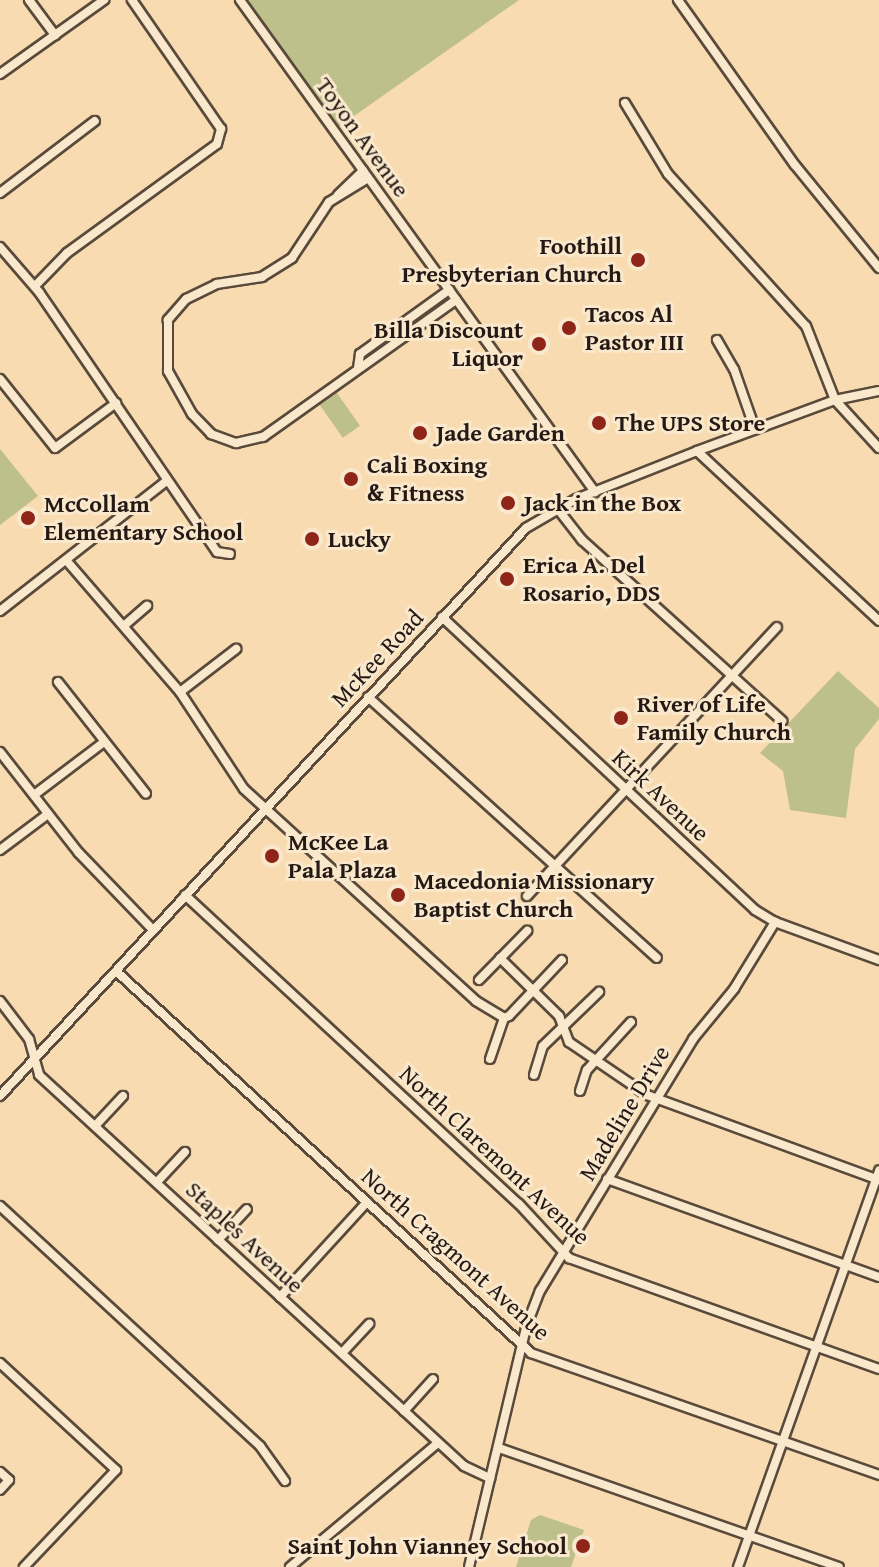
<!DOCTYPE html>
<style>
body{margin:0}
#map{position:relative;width:879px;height:1567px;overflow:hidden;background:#f8dbb0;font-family:"Gentium Book Plus",serif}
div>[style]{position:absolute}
.green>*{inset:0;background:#bdc08b;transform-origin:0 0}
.roads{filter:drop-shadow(2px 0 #594a3b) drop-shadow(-2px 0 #594a3b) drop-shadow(0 2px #594a3b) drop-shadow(0 -2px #594a3b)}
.minor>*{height:8px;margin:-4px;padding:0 4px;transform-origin:4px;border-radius:4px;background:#fae8cc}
.dots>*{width:22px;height:22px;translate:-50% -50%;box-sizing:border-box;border:4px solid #fae8cc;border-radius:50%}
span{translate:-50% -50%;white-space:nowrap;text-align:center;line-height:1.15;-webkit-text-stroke:6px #fae8cc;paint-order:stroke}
.street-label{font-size:24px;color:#241914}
.poi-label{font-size:24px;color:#241914;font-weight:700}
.right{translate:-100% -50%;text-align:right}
.left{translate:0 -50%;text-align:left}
</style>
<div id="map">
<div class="green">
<div style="clip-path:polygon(247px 0,519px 0,337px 128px)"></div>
<div style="left:337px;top:393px;width:40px;height:21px;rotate:55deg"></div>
<div style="clip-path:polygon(0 449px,38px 496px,0 525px)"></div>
<div style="clip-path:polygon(838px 671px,879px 708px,879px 719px,855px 749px,846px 818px,790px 810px,783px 771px,760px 753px)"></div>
<div style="clip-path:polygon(540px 1515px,584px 1530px,571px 1567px,516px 1567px,531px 1520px)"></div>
</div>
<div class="roads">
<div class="minor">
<div style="left:29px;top:0;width:44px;rotate:53.4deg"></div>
<div style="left:240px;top:0;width:607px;rotate:54.19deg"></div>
<div style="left:678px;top:0;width:202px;rotate:54.7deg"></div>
<div style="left:795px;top:165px;width:133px;rotate:50.8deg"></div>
<div style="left:0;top:74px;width:128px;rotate:-35.4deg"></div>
<div style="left:625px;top:103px;width:83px;rotate:58.8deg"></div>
<div style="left:668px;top:174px;width:205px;rotate:47.8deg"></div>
<div style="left:806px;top:326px;width:79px;rotate:68.6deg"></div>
<div style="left:835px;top:400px;width:65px;rotate:47.5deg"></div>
<div style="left:368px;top:178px;width:46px;rotate:148.4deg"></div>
<div style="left:329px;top:202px;width:67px;rotate:123.5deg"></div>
<div style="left:292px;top:258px;width:36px;rotate:148deg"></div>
<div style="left:262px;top:277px;width:46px;rotate:171.2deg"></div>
<div style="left:217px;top:284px;width:34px;rotate:154deg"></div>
<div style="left:186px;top:299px;width:28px;rotate:131deg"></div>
<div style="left:168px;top:320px;width:51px;rotate:90deg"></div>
<div style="left:168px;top:371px;width:49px;rotate:60.8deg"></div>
<div style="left:192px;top:414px;width:28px;rotate:46deg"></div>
<div style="left:211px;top:434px;width:27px;rotate:20deg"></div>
<div style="left:236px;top:443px;width:28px;rotate:-13deg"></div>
<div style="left:263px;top:437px;width:237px;rotate:-35.4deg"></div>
<div style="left:0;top:193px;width:119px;rotate:-37.2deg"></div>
<div style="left:338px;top:195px;width:35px;rotate:-44deg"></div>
<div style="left:0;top:247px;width:60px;rotate:49.1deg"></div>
<div style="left:39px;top:292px;width:315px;rotate:55.6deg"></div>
<div style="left:217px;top:552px;width:13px;rotate:9deg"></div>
<div style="left:35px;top:286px;width:46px;rotate:-45.9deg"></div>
<div style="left:67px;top:253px;width:185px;rotate:-36deg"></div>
<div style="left:217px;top:144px;width:16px;rotate:-75deg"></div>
<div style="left:221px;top:129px;width:157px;rotate:-124.6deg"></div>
<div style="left:717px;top:340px;width:34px;rotate:60deg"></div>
<div style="left:734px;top:369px;width:64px;rotate:70.7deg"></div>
<div style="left:358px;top:368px;width:14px;rotate:-82deg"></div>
<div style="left:360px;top:354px;width:110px;rotate:-35.7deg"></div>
<div style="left:0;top:379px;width:88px;rotate:51.4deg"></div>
<div style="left:55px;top:448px;width:76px;rotate:-36.4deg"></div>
<div style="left:697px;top:451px;width:249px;rotate:43deg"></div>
<div style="left:557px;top:508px;width:41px;rotate:52deg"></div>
<div style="left:582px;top:540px;width:270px;rotate:42.1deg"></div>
<div style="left:66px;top:560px;width:174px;rotate:49.2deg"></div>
<div style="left:180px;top:692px;width:116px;rotate:56.6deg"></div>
<div style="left:244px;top:789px;width:314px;rotate:42.4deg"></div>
<div style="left:476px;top:1001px;width:33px;rotate:31deg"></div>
<div style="left:504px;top:1018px;width:5px;rotate:-22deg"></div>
<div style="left:509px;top:1016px;width:77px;rotate:-46.6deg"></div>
<div style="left:0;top:611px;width:209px;rotate:-38deg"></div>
<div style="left:442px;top:617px;width:429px;rotate:43.1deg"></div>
<div style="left:755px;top:910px;width:23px;rotate:31deg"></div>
<div style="left:775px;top:922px;width:111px;rotate:20.1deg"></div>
<div style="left:126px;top:624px;width:28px;rotate:-41deg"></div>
<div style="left:58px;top:682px;width:142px;rotate:51.8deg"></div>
<div style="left:180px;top:692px;width:71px;rotate:-37.5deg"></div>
<div style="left:368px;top:697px;width:389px;rotate:42.1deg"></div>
<div style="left:0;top:752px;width:128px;rotate:52deg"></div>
<div style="left:79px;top:853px;width:107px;rotate:46.1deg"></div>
<div style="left:34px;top:795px;width:88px;rotate:-37.1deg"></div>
<div style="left:0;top:850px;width:60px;rotate:-36.9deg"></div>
<div style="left:185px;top:895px;width:455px;rotate:42.8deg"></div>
<div style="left:519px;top:1204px;width:74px;rotate:47.2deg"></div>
<div style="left:569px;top:1258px;width:329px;rotate:19.7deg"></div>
<div style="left:527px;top:896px;width:367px;rotate:-47.1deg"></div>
<div style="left:500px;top:958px;width:83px;rotate:44.5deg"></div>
<div style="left:559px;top:1016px;width:28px;rotate:69deg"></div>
<div style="left:569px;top:1042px;width:94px;rotate:34.2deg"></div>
<div style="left:647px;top:1095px;width:247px;rotate:20.1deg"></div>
<div style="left:116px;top:971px;width:564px;rotate:42.63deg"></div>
<div style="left:531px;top:1353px;width:369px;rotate:19.3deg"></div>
<div style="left:479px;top:980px;width:69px;rotate:-45.6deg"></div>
<div style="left:0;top:1001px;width:48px;rotate:52.7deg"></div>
<div style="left:29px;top:1039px;width:37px;rotate:74deg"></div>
<div style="left:39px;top:1075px;width:577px;rotate:42.61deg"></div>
<div style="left:464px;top:1466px;width:29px;rotate:25deg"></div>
<div style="left:490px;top:1059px;width:43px;rotate:-71.1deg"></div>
<div style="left:534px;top:1075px;width:30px;rotate:-73deg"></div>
<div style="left:543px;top:1046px;width:78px;rotate:-44deg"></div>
<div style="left:580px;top:1091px;width:22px;rotate:-72deg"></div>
<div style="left:587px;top:1070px;width:65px;rotate:-47.5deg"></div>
<div style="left:0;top:1096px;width:774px;rotate:-47.2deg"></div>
<div style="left:526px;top:528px;width:58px;rotate:-30.1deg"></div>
<div style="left:576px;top:499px;width:130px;rotate:-21.6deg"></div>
<div style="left:697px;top:451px;width:147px;rotate:-20.3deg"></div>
<div style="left:835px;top:400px;width:45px;rotate:-11.6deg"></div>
<div style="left:95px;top:1126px;width:41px;rotate:-47deg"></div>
<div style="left:607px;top:1179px;width:289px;rotate:19.8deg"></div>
<div style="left:157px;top:1182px;width:41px;rotate:-47deg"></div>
<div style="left:0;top:1206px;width:354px;rotate:42.7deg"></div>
<div style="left:260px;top:1446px;width:43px;rotate:54.5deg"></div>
<div style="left:218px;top:1240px;width:42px;rotate:-46.9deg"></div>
<div style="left:280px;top:1297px;width:129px;rotate:-47.5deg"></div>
<div style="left:342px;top:1353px;width:40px;rotate:-47deg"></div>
<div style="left:0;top:1363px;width:158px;rotate:42.7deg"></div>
<div style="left:116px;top:1470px;width:134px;rotate:133.5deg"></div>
<div style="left:404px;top:1411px;width:43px;rotate:-47.8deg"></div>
<div style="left:499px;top:1448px;width:360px;rotate:19.3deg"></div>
<div style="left:0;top:1472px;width:12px;rotate:42deg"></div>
<div style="left:9px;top:1480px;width:13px;rotate:132deg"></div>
<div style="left:290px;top:1567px;width:193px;rotate:-40deg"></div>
<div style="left:469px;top:1567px;width:247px;rotate:-76.6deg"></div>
<div style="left:526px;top:1327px;width:39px;rotate:-69deg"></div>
<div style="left:540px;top:1291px;width:295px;rotate:-58.7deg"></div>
<div style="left:693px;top:1039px;width:65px;rotate:-50.6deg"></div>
<div style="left:734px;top:989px;width:79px;rotate:-58.5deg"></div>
<div style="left:738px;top:1567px;width:421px;rotate:-70.4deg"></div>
</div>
</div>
<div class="dots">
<div style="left:638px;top:260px;background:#8f2418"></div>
<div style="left:569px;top:328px;background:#8f2418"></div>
<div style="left:539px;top:344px;background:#8f2418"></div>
<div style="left:599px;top:423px;background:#8f2418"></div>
<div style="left:420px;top:433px;background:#8f2418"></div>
<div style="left:351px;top:479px;background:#8f2418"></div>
<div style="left:508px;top:503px;background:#8f2418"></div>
<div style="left:28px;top:518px;background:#8f2418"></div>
<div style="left:312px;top:539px;background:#8f2418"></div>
<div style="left:507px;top:579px;background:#8f2418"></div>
<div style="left:621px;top:718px;background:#8f2418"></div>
<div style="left:272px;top:856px;background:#8f2418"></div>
<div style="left:398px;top:895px;background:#8f2418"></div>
<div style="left:583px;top:1546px;background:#8f2418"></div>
</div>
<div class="street-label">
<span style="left:363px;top:137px;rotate:54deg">Toyon Avenue</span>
<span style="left:377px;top:658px;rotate:-47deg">McKee Road</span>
<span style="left:661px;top:795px;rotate:43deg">Kirk Avenue</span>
<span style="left:624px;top:1113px;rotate:-59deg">Madeline Drive</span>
<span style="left:495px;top:1155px;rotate:43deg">North Claremont Avenue</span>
<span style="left:245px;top:1237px;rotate:43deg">Staples Avenue</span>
<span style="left:456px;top:1254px;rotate:42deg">North Cragmont Avenue</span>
</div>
<div class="poi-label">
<span class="right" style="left:622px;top:260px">Foothill<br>Presbyterian Church</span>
<span class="left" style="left:585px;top:328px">Tacos Al<br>Pastor III</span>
<span class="right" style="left:523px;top:344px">Billa Discount<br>Liquor</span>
<span class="left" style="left:615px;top:423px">The UPS Store</span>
<span class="left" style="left:436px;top:433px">Jade Garden</span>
<span class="left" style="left:367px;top:479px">Cali Boxing<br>&amp; Fitness</span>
<span class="left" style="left:524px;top:503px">Jack in the Box</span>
<span class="left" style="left:44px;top:518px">McCollam<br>Elementary School</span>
<span class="left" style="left:328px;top:539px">Lucky</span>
<span class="left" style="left:523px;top:579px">Erica A. Del<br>Rosario, DDS</span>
<span class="left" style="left:637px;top:718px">River of Life<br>Family Church</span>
<span class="left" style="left:288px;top:856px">McKee La<br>Pala Plaza</span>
<span class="left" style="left:414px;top:895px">Macedonia Missionary<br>Baptist Church</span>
<span class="right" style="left:567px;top:1546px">Saint John Vianney School</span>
</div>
</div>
